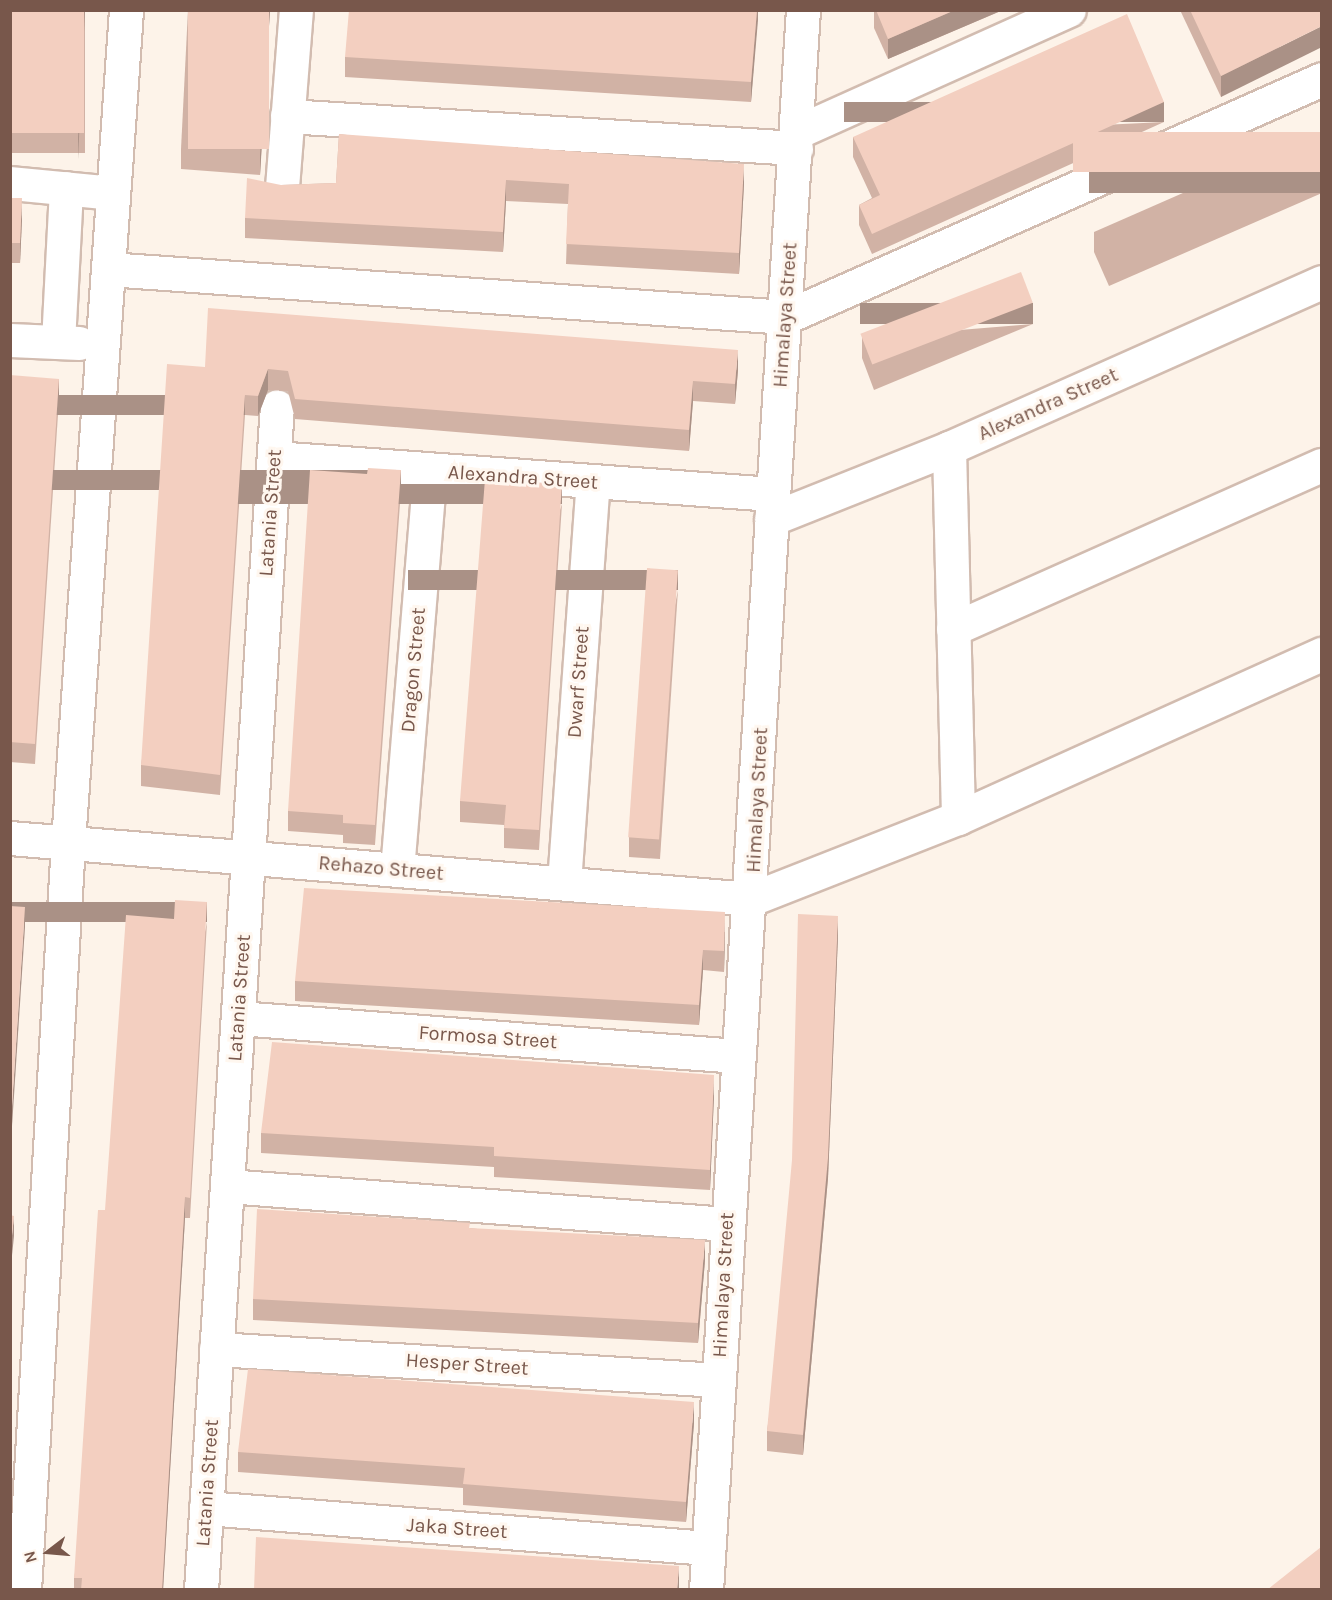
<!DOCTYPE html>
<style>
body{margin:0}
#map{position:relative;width:1332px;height:1600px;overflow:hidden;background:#fdf3e9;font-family:Karla,sans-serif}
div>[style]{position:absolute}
.roads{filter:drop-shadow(2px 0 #d2bcb0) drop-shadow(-2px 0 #d2bcb0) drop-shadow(0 2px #d2bcb0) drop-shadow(0 -2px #d2bcb0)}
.minor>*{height:33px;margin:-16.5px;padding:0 16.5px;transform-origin:16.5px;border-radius:16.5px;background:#fff}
.wall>*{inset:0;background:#d1b2a5;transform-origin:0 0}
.shaded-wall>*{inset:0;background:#aa9186;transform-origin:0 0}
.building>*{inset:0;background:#f3cfc0;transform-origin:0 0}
span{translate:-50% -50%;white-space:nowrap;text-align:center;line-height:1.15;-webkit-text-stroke:6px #fff7ef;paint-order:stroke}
.street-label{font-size:20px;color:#78574b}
.frame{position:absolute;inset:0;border:12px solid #78574b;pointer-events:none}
.north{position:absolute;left:18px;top:1522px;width:60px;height:60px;-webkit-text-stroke:4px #fff7ef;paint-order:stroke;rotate:254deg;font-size:16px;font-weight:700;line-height:24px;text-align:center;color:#78574b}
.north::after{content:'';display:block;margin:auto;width:21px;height:27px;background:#78574b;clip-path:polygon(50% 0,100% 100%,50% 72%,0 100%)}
</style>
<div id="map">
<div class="roads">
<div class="minor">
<div style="left:287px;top:116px;width:510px;rotate:3.6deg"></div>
<div style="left:797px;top:132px;width:298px;rotate:-24.2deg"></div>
<div style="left:10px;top:183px;width:103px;rotate:5.5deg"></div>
<div style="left:282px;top:187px;width:178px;rotate:-85.5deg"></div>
<div style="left:108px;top:269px;width:680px;rotate:4.05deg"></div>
<div style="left:786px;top:317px;width:586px;rotate:-23.94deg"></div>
<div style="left:10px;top:340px;width:69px;rotate:2.5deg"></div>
<div style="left:58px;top:342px;width:154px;rotate:-87deg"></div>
<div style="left:949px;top:448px;width:370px;rotate:88.6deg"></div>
<div style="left:274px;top:458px;width:500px;rotate:4.13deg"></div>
<div style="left:771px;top:519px;width:192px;rotate:-21.7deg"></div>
<div style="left:949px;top:448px;width:408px;rotate:-24deg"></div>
<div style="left:953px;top:629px;width:404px;rotate:-24deg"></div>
<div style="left:10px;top:838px;width:744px;rotate:4.71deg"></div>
<div style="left:751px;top:899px;width:222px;rotate:-21.4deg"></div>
<div style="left:958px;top:818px;width:399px;rotate:-24.3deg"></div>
<div style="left:397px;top:870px;width:401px;rotate:-85.3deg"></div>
<div style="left:564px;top:883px;width:402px;rotate:-85.9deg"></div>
<div style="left:238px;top:1018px;width:501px;rotate:4.35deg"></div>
<div style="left:227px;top:1186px;width:501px;rotate:4.35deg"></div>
<div style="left:216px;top:1349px;width:503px;rotate:3.53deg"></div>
<div style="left:206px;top:1508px;width:504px;rotate:4.56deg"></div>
<div style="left:24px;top:1590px;width:749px;rotate:-86.63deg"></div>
<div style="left:68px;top:842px;width:834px;rotate:-86.01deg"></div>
<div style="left:201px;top:1590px;width:1186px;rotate:-86.33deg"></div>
<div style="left:706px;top:1590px;width:1583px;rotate:-86.49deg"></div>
</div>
</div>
<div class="wall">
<div style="left:10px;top:10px;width:75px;height:143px"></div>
<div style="clip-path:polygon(188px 10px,270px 10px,260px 175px,181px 169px,181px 149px)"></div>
<div style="clip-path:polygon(758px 10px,751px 102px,345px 77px,345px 57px)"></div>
<div style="clip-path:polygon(874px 10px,1003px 10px,888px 59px,874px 28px)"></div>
<div style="clip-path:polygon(1180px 10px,1322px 10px,1221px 97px)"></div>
<div style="clip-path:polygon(1164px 122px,872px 254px,859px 225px,859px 205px,872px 198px,853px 157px,853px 137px)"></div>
<div style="clip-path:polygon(1322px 132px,1322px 193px,1109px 286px,1094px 252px,1094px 232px)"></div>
<div style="clip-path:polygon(339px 134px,744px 184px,739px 274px,566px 264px,568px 204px,506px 201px,503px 252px,245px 238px,245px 218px,281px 185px,336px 183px)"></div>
<div style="clip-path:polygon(10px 198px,22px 219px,20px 263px,10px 263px)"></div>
<div style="clip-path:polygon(1033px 324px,874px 390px,862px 358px,862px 338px)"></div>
<div style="clip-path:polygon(205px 367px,738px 370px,735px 404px,693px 401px,689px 451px,295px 419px,288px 391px,268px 390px,258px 416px,245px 415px,220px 795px,141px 786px,141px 765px)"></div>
<div style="clip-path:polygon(10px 375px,59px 399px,35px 764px,10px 762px)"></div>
<div style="clip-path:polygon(401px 490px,375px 845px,343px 843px,343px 835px,288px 831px,288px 811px)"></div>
<div style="clip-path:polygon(562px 504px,539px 850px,504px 848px,504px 825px,460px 822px,460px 801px)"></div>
<div style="clip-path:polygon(678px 590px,660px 859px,629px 857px,629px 837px)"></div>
<div style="clip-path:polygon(207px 922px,190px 1218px,185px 1218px,163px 1590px,74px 1590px,74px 1578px)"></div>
<div style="clip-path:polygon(725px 932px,724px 972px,703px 970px,699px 1025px,295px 1001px,295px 981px)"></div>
<div style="clip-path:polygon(838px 936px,828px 1178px,803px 1455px,767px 1451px,767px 1431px)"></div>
<div style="clip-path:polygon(714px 1095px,710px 1190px,494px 1177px,494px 1167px,261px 1153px,261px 1133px)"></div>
<div style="clip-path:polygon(470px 1228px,705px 1260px,698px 1343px,253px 1320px,253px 1299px)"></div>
<div style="clip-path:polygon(694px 1423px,686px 1522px,463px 1505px,463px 1488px,238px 1472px,238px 1452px)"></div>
</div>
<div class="shaded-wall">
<div style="clip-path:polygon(84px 10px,85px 10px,78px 159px,78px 139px)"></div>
<div style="clip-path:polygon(269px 10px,270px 10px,260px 175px,260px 155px)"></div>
<div style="clip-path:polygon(757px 10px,758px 10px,758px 20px,751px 102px,751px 82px)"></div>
<div style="clip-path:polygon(955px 10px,1003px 10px,888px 59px,888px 39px)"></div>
<div style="clip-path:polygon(1322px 26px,1322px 47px,1221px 97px,1221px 76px)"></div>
<div style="left:1164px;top:102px;width:20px;height:320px;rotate:90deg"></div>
<div style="clip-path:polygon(744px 164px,744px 184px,739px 274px,739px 253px)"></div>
<div style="left:1322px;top:172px;width:21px;height:233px;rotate:90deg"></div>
<div style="clip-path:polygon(506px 180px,506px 201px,503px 252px,503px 232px)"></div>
<div style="clip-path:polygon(22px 198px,22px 219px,20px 263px,20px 243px)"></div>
<div style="left:1033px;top:303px;width:21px;height:173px;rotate:90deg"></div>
<div style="clip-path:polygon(738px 350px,738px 370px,735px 404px,735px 384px)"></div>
<div style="clip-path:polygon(268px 369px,268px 390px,258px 416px,258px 396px)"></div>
<div style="left:59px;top:379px;width:20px;height:366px;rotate:90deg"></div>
<div style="clip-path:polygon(693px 381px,693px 401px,689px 451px,689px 430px)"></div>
<div style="left:245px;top:395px;width:20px;height:381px;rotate:90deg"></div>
<div style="left:401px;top:470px;width:20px;height:356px;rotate:90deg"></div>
<div style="left:562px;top:484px;width:20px;height:347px;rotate:90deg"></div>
<div style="left:678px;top:570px;width:20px;height:270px;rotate:90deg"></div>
<div style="left:207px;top:902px;width:20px;height:296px;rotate:90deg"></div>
<div style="clip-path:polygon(25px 907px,25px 927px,10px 1157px,10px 1136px)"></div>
<div style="clip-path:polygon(725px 912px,725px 932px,724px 972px,724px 951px)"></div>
<div style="clip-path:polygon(838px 916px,838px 936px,828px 1178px,803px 1455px,803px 1435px)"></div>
<div style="clip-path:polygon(703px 950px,703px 970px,699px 1025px,699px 1005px)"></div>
<div style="clip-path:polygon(714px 1075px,714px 1095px,710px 1190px,710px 1170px)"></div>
<div style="clip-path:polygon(185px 1197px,185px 1218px,163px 1590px,162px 1590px)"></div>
<div style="clip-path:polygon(14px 1216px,14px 1236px,10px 1275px,10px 1255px)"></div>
<div style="clip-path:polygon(705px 1240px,705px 1260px,698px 1343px,698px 1323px)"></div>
<div style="clip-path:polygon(694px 1402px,694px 1423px,686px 1522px,686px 1502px)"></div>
<div style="clip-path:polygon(679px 1566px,679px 1590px,677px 1590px)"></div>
</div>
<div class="building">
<div style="left:10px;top:10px;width:74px;height:123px"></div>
<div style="left:188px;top:10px;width:81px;height:139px"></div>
<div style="clip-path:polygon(349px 10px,757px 10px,751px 82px,345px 57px)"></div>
<div style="clip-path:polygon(876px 10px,955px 10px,888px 39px)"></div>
<div style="clip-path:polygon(1190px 10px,1322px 10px,1322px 26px,1221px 76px)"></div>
<div style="clip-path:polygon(1127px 14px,1164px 102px,872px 234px,859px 205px,880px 195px,853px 137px)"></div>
<div style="left:1322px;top:132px;width:40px;height:249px;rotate:90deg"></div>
<div style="clip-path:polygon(339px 134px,744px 164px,739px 253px,566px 244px,569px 184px,506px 180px,503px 232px,245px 218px,247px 178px,281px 185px,336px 183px)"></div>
<div style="clip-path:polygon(10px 198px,22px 198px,20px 243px,10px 243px)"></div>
<div style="left:1021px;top:272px;width:33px;height:172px;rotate:69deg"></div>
<div style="clip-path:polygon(208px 308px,738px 350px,735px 384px,693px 381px,689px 430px,295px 399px,288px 371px,268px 369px,258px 396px,245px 395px,220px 775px,141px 765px,167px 364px,205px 367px)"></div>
<div style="clip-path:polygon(10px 375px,59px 379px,35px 744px,10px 742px)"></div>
<div style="clip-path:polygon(368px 468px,401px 470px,375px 825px,343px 823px,343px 815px,288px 811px,310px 470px,367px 474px)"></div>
<div style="clip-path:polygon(485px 479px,562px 484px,539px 830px,504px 828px,506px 805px,460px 801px)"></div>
<div style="left:647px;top:568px;width:31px;height:270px;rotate:4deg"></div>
<div style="clip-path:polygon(304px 888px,725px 912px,724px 951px,703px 950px,699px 1005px,295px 981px)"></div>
<div style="clip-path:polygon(175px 900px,207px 902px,190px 1198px,185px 1197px,162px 1590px,81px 1590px,82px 1578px,74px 1578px,98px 1210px,105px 1210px,126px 915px,174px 919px)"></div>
<div style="clip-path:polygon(10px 906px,25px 907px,10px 1136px)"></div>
<div style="clip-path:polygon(798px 914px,838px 916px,828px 1158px,803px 1435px,767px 1431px,792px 1160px)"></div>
<div style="clip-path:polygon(272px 1042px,714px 1075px,710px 1170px,494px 1156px,494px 1147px,261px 1133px)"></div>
<div style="clip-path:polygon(257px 1209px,470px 1223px,469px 1228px,705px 1240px,698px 1323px,253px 1299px)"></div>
<div style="clip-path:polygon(10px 1215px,14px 1216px,10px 1255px)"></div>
<div style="clip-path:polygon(248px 1369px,694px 1402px,686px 1502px,463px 1484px,465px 1468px,238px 1452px)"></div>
<div style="clip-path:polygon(256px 1537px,679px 1566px,677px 1590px,254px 1590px)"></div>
<div style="clip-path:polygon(1321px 1547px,1322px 1590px,1267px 1590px)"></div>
</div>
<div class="street-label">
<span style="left:785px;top:315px;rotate:-86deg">Himalaya Street</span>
<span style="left:1048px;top:404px;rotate:-24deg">Alexandra Street</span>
<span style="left:523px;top:477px;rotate:4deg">Alexandra Street</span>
<span style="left:270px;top:513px;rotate:-86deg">Latania Street</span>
<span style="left:413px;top:670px;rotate:-85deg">Dragon Street</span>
<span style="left:578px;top:682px;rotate:-86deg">Dwarf Street</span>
<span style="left:757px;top:800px;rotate:-87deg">Himalaya Street</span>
<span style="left:381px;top:868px;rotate:5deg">Rehazo Street</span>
<span style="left:239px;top:998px;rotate:-86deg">Latania Street</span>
<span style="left:488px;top:1037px;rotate:4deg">Formosa Street</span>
<span style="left:723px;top:1285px;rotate:-87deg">Himalaya Street</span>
<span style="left:467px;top:1364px;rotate:4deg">Hesper Street</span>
<span style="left:207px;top:1483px;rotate:-86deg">Latania Street</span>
<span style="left:457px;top:1528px;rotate:4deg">Jaka Street</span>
</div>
<div class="frame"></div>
<div class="north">N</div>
</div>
